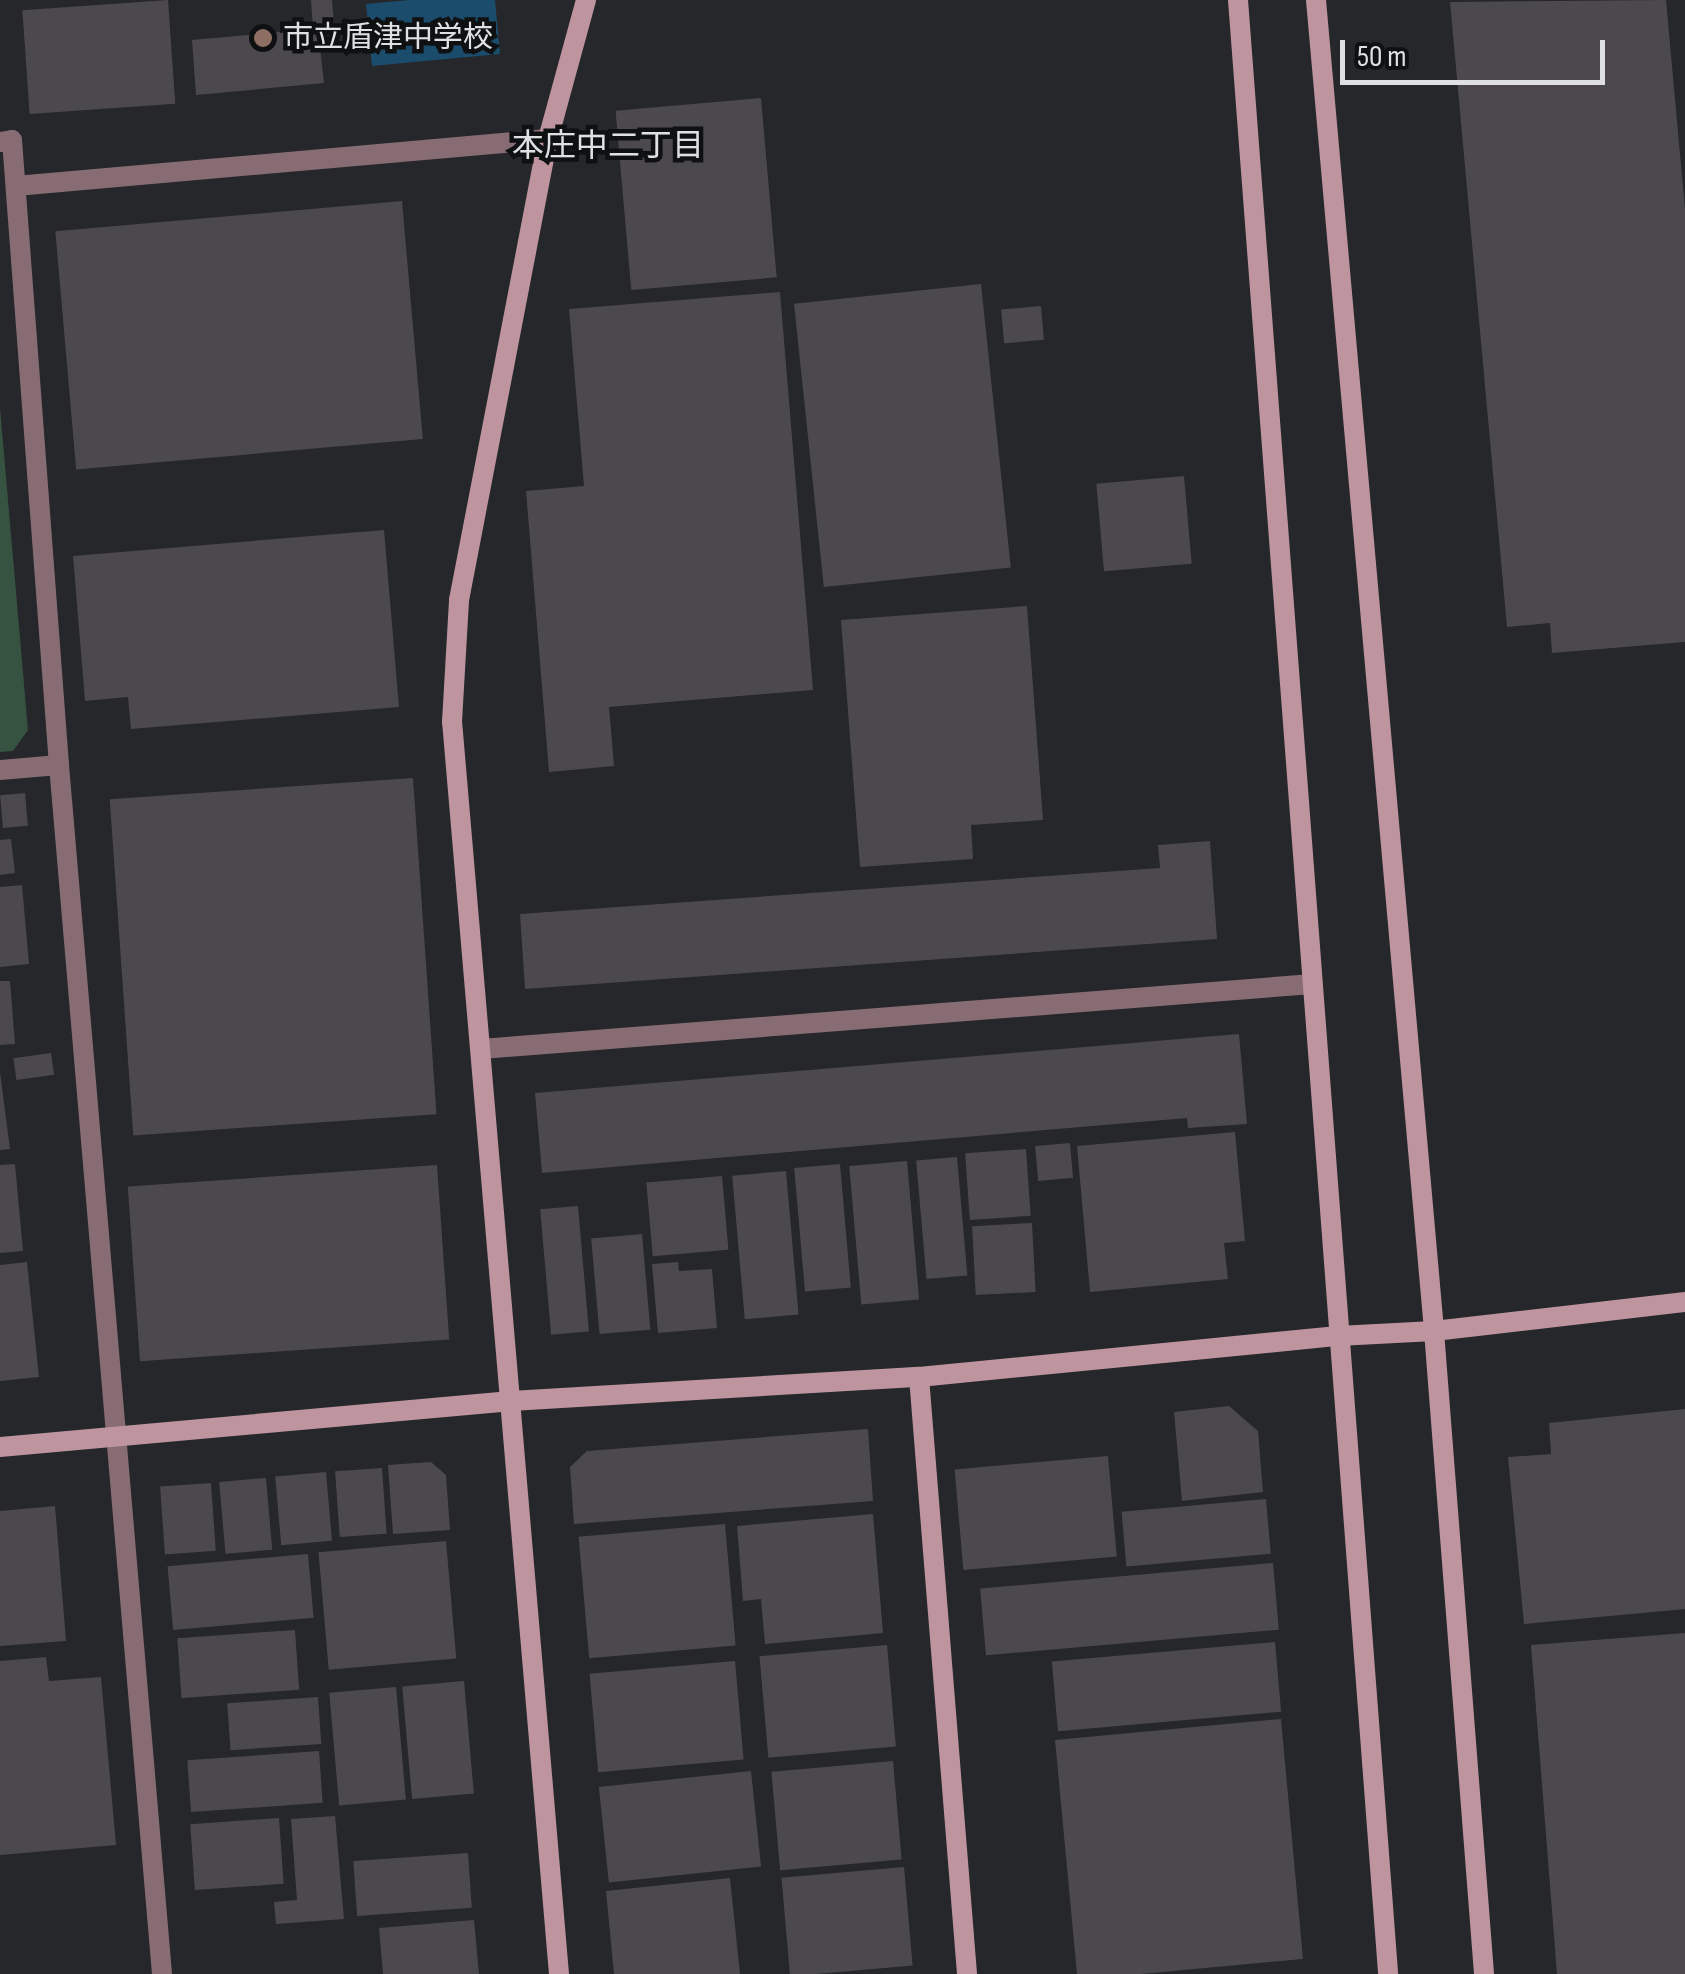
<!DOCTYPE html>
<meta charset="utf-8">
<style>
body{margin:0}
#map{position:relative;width:1685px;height:1974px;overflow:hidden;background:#25272a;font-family:"Sofia Sans Condensed","Noto Sans JP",sans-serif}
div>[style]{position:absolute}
.green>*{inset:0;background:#365342}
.water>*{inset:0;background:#1b4c6c}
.building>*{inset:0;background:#4c494c;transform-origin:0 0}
.lane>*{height:20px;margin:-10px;padding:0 10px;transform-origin:10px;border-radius:10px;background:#876d73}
.street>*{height:20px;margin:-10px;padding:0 10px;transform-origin:10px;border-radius:10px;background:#876d73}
.secondary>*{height:20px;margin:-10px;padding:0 10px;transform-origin:10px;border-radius:10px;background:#be959e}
.dots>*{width:28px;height:28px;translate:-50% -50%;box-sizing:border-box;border:5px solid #0f1011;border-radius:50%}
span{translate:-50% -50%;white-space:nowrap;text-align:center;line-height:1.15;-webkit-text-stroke:9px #0f1011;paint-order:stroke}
.poi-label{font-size:30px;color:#dee0e1}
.left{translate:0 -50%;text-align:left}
.neighbourhood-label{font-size:32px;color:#dee0e1}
.scale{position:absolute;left:1340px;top:40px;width:265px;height:45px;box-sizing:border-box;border:5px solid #dee0e1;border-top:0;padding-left:12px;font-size:30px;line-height:35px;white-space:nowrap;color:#dee0e1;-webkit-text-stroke:8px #0f1011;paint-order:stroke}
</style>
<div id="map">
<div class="green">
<div style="clip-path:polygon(0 408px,28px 730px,13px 751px,0 752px)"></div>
</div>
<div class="water">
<div style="clip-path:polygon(409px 0,495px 0,500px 54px,372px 66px,366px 4px)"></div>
</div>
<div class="building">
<div style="left:168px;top:0;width:104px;height:146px;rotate:86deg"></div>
<div style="clip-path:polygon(311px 0,332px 0,336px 46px,320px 48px,324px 83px,196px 95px,192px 40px,313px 29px)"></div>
<div style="clip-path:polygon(1666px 0,1685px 209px,1685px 642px,1552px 653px,1550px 623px,1507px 627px,1450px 2px)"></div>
<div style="left:761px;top:98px;width:180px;height:146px;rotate:85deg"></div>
<div style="left:402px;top:201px;width:239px;height:348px;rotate:85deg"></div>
<div style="left:981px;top:284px;width:285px;height:188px;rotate:84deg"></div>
<div style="clip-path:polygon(780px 292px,813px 690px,609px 707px,614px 766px,549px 772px,526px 491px,584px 486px,569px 309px)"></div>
<div style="left:1041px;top:306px;width:34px;height:40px;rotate:85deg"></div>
<div style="left:1184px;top:476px;width:88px;height:88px;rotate:85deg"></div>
<div style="clip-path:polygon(384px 530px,399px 707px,131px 729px,128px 697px,85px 701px,73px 556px)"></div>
<div style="clip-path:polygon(1027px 606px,1043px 820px,971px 825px,973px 859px,860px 867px,841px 620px)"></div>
<div style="left:413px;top:778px;width:337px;height:304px;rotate:86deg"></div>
<div style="left:25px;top:793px;width:33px;height:25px;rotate:85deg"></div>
<div style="clip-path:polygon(11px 839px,15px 873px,0 875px,0 840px)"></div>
<div style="clip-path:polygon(1210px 841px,1217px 939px,525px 989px,520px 914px,1160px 868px,1158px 845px)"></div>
<div style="clip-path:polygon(22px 885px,29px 964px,0 967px,0 887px)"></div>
<div style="clip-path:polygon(0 981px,10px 981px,15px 1044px,0 1045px)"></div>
<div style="clip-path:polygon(1239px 1034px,1247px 1124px,1188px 1128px,1187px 1118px,542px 1173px,535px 1093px)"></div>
<div style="left:51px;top:1053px;width:22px;height:38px;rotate:82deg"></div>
<div style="clip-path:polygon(0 1072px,10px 1149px,0 1150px)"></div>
<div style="clip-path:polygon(1235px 1132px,1245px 1241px,1224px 1243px,1228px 1279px,1090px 1292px,1077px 1146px)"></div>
<div style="left:1070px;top:1143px;width:35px;height:35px;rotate:85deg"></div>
<div style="left:1026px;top:1149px;width:67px;height:61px;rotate:86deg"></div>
<div style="left:957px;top:1157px;width:119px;height:41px;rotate:85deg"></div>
<div style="left:907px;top:1161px;width:139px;height:58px;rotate:85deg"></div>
<div style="clip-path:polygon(15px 1164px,23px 1251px,0 1253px,0 1165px)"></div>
<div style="left:840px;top:1164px;width:124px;height:46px;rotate:85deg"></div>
<div style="left:437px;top:1165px;width:175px;height:310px;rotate:86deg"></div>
<div style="left:786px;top:1171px;width:144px;height:54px;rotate:85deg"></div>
<div style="left:722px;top:1176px;width:74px;height:76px;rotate:85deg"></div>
<div style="left:578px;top:1206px;width:126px;height:38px;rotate:85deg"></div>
<div style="left:1032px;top:1223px;width:69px;height:60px;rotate:87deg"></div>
<div style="left:642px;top:1234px;width:96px;height:51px;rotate:85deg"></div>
<div style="clip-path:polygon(27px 1262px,39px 1377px,0 1381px,0 1265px)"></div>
<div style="clip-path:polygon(678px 1262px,679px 1271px,712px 1269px,717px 1328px,658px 1333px,652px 1264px)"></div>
<div style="clip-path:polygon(1229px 1406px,1258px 1431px,1263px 1492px,1182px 1501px,1174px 1412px)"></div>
<div style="clip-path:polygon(1685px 1409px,1685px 1609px,1524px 1624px,1508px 1457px,1551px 1454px,1549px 1423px)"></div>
<div style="clip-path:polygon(868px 1429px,873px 1501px,574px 1524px,570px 1467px,587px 1451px)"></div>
<div style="left:1108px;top:1456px;width:101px;height:154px;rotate:85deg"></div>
<div style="clip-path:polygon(431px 1462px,446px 1475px,450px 1530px,393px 1534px,388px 1465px)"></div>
<div style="left:382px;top:1468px;width:66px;height:47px;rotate:86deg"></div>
<div style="left:326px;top:1472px;width:69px;height:51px;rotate:85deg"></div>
<div style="left:266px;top:1478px;width:72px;height:47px;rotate:85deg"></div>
<div style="left:211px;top:1483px;width:68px;height:51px;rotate:86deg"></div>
<div style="left:1266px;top:1499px;width:55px;height:145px;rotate:85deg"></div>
<div style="clip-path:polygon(55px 1506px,66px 1641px,0 1646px,0 1511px)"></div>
<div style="clip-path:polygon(873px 1514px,883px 1633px,765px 1644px,761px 1599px,743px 1601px,737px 1526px)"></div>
<div style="left:725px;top:1524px;width:122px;height:147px;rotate:85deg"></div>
<div style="left:446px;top:1541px;width:118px;height:128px;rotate:85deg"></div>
<div style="left:308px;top:1554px;width:64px;height:141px;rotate:85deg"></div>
<div style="left:1273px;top:1563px;width:67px;height:294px;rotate:85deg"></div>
<div style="left:295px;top:1630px;width:60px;height:118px;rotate:86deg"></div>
<div style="clip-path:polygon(1685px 1633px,1685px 1974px,1557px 1974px,1531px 1645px)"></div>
<div style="left:1275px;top:1642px;width:70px;height:224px;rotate:85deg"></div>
<div style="left:887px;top:1645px;width:102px;height:128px;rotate:85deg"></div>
<div style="clip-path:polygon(46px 1657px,49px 1681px,101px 1677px,116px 1845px,0 1855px,0 1661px)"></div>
<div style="left:735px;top:1661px;width:99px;height:146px;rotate:85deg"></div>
<div style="left:464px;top:1681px;width:113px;height:62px;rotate:85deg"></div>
<div style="left:396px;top:1687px;width:113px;height:67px;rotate:85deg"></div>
<div style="left:318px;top:1697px;width:47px;height:91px;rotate:86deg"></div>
<div style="clip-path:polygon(1281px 1719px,1303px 1959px,1141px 1974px,1077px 1974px,1055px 1740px)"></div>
<div style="left:319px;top:1751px;width:52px;height:132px;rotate:86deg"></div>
<div style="left:893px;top:1761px;width:99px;height:122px;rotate:85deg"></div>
<div style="left:751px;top:1771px;width:96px;height:153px;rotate:84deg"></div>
<div style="clip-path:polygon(335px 1816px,344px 1919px,276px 1924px,274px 1902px,297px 1900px,291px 1819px)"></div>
<div style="left:279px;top:1818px;width:66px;height:89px;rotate:86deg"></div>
<div style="left:468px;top:1853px;width:55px;height:115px;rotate:86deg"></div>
<div style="left:904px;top:1867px;width:99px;height:123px;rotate:85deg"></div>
<div style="clip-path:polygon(730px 1878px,740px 1974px,614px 1974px,606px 1891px)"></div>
<div style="clip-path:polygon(474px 1920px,479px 1974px,383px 1974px,379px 1928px)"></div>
</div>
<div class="lane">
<div style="left:481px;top:1049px;width:834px;rotate:-4.47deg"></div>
</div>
<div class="street">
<div style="left:0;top:142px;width:12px;rotate:-9deg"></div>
<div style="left:12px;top:140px;width:627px;rotate:85.7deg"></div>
<div style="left:59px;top:765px;width:1213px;rotate:85.13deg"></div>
<div style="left:16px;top:186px;width:534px;rotate:-5.05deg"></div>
<div style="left:0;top:770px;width:59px;rotate:-4.8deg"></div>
</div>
<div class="secondary">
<div style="left:1238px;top:0;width:1980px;rotate:85.65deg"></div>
<div style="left:1316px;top:0;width:1336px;rotate:84.93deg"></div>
<div style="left:1434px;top:1331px;width:645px;rotate:85.55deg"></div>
<div style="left:919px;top:1377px;width:599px;rotate:85.4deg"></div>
<div style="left:0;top:1447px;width:513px;rotate:-5.14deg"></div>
<div style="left:511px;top:1401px;width:409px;rotate:-3.4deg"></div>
<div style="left:919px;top:1377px;width:421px;rotate:-5.6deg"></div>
<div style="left:1338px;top:1336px;width:96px;rotate:-3deg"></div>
<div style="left:1434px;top:1331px;width:253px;rotate:-6.6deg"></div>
<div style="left:559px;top:1974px;width:1257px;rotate:-94.88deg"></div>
<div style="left:452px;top:722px;width:122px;rotate:-86.7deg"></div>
<div style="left:459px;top:600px;width:470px;rotate:-79.1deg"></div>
<div style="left:548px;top:139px;width:144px;rotate:-74.7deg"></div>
</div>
<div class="dots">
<div style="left:263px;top:38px;background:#8d6e63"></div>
</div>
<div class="poi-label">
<span class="left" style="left:283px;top:38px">市立盾津中学校</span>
</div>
<div class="neighbourhood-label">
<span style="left:608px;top:147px">本庄中二丁目</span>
</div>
<div class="scale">50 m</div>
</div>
